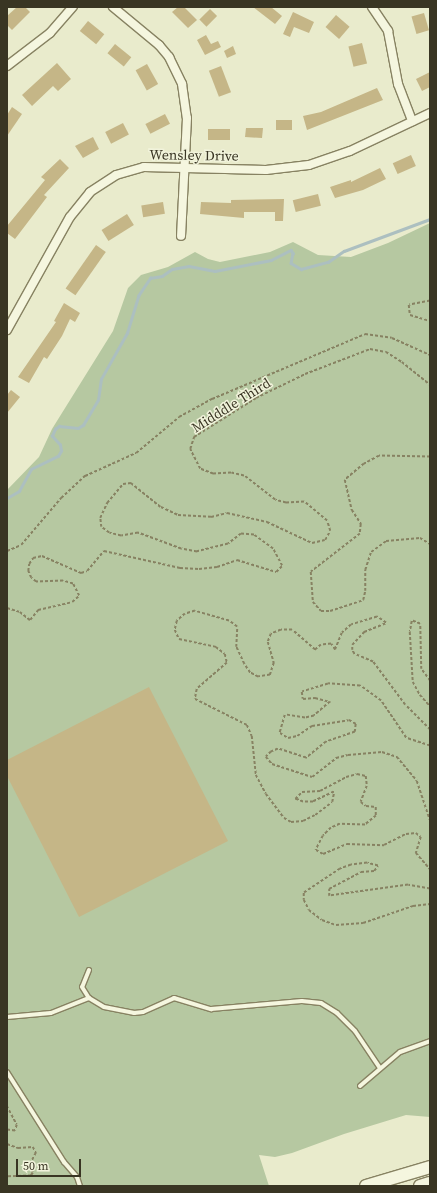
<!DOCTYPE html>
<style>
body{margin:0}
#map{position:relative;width:437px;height:1193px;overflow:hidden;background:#e9ebcc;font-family:"Source Serif 4",serif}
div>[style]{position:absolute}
.green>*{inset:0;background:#b6c8a1}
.stream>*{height:2.5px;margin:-1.25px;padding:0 1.25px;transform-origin:1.25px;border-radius:1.25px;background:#acbfc0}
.building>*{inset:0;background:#c5b687;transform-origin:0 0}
.path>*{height:1.5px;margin-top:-0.75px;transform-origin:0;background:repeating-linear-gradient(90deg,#878262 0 3px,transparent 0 5px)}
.roads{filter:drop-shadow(1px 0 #878262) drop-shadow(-1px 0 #878262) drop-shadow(0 1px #878262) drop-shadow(0 -1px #878262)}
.lane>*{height:4px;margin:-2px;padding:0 2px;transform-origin:2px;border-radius:2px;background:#f5f6df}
.street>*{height:8px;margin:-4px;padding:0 4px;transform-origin:4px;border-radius:4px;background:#f5f6df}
.secondary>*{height:12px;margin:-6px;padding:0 6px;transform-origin:6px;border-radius:6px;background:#f5f6df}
span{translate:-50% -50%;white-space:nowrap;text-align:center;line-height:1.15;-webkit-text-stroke:3px #f1f3db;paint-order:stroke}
.street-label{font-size:14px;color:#393523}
.frame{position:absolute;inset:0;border:8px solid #393523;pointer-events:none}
.scale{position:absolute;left:16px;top:1159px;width:65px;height:18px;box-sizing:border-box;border:2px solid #393523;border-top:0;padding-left:5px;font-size:12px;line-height:14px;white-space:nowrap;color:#393523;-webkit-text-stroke:3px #f1f3db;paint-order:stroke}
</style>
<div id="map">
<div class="green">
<div style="clip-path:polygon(430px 223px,430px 1117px,406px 1115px,344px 1134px,292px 1153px,275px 1157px,259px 1155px,269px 1186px,7px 1186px,7px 490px,39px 457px,52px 429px,113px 331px,128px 288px,141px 275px,168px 267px,195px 252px,208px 259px,220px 262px,270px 252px,293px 242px,318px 255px,351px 257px,388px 243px)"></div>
</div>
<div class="stream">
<div style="left:7px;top:498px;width:14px;rotate:-30deg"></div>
<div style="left:19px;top:491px;width:25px;rotate:-61deg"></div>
<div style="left:31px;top:469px;width:30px;rotate:-26deg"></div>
<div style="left:58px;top:456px;width:6px;rotate:-59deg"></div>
<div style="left:61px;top:451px;width:6px;rotate:-99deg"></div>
<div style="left:60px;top:445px;width:12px;rotate:-132deg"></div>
<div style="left:52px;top:436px;width:8px;rotate:-67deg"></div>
<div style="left:55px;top:429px;width:5px;rotate:-37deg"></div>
<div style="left:59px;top:426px;width:19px;rotate:6deg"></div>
<div style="left:78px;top:428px;width:6px;rotate:-31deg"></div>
<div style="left:83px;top:425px;width:29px;rotate:-59deg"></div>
<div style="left:98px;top:400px;width:21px;rotate:-82deg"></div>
<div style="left:101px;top:379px;width:53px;rotate:-60.5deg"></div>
<div style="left:127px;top:333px;width:39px;rotate:-73deg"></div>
<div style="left:138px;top:296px;width:22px;rotate:-56deg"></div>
<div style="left:150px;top:278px;width:12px;rotate:-9deg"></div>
<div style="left:162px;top:276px;width:12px;rotate:-35deg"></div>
<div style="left:172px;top:269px;width:17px;rotate:-10deg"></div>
<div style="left:189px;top:266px;width:26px;rotate:11deg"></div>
<div style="left:215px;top:271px;width:57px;rotate:-11.1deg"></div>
<div style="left:271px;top:260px;width:22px;rotate:-27deg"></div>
<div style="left:291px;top:250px;width:4px;rotate:56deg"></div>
<div style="left:293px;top:253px;width:10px;rotate:101deg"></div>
<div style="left:291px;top:263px;width:12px;rotate:31deg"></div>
<div style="left:301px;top:269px;width:28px;rotate:-15deg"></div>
<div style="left:328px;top:262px;width:19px;rotate:-35deg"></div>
<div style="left:344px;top:251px;width:92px;rotate:-20.4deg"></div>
</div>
<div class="building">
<div style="clip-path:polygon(17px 7px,25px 7px,30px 12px,12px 30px,7px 25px,7px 16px)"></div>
<div style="clip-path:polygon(178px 7px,184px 7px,197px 20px,188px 28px,172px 12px)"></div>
<div style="clip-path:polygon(253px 7px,271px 7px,282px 16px,275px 24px)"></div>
<div style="left:210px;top:9px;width:10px;height:15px;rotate:45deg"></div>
<div style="clip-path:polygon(293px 12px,314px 22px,309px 33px,294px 27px,290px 37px,283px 34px)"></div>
<div style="left:424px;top:13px;width:18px;height:13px;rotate:74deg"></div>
<div style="left:336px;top:15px;width:18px;height:16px;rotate:41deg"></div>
<div style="left:88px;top:21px;width:21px;height:13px;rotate:39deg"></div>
<div style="clip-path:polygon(206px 35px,211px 44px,218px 41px,221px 47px,205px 55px,197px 40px)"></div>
<div style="left:362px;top:43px;width:21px;height:14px;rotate:76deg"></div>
<div style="left:115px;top:44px;width:21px;height:12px;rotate:39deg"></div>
<div style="clip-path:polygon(233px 46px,236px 54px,227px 58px,224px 51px)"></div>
<div style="clip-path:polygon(57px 63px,71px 79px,58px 91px,53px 86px,32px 106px,22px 95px)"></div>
<div style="left:147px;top:64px;width:23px;height:13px;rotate:61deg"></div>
<div style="left:221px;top:66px;width:28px;height:13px;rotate:69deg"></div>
<div style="clip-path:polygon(430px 72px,430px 87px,422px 91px,416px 79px)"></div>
<div style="clip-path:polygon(377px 88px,383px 100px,307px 130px,303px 116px,321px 112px)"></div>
<div style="clip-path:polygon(12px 107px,22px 114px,7px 136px,7px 115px)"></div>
<div style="left:165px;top:114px;width:11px;height:22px;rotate:63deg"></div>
<div style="left:292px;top:120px;width:10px;height:16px;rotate:90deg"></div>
<div style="left:123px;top:123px;width:13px;height:20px;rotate:63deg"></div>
<div style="clip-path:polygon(246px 128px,263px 128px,262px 138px,245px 137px)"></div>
<div style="left:208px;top:129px;width:22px;height:11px"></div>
<div style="clip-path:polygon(93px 137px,99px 149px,83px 158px,75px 146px)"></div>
<div style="left:411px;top:155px;width:12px;height:20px;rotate:66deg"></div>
<div style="clip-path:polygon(60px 159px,69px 168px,44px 195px,47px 197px,15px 239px,7px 233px,7px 226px,45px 180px,41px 177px)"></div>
<div style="clip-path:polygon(380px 168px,386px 179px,363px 190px,335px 198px,330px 187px,351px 180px,351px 182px)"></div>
<div style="left:318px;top:194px;width:12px;height:26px;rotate:76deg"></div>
<div style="clip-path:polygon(284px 199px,283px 221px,275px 221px,275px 212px,244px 212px,244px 218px,200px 214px,201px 202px,231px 203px,231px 200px)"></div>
<div style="left:163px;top:202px;width:12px;height:22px;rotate:81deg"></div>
<div style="left:127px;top:214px;width:13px;height:30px;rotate:58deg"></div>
<div style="left:96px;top:245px;width:12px;height:53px;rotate:35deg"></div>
<div style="clip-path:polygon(64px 303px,80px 313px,75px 322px,70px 319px,62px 336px,47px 359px,44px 357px,29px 383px,18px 377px,56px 322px,54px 321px)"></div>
<div style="clip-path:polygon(11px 390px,20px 397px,7px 413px,7px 395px)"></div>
<div style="clip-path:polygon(149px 687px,228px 841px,79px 917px,7px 776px,7px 760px)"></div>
</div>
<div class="path">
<div style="left:430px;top:301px;width:21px;rotate:169deg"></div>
<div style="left:409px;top:305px;width:10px;rotate:84deg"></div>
<div style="left:410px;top:315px;width:21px;rotate:17deg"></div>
<div style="left:430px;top:457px;width:51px;rotate:-178.9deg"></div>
<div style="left:379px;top:456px;width:17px;rotate:152deg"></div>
<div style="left:364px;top:464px;width:25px;rotate:140deg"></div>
<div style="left:345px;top:480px;width:31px;rotate:77deg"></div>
<div style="left:352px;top:510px;width:17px;rotate:57deg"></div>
<div style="left:361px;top:524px;width:10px;rotate:96deg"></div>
<div style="left:360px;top:534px;width:62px;rotate:142.2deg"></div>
<div style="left:311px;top:572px;width:30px;rotate:86deg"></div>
<div style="left:313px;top:602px;width:12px;rotate:48deg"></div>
<div style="left:321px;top:611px;width:9px"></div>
<div style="left:330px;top:611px;width:35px;rotate:-18deg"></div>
<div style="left:363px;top:600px;width:9px;rotate:-77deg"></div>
<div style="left:365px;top:591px;width:21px;rotate:-90deg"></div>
<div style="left:365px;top:570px;width:19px;rotate:-72deg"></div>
<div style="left:371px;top:552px;width:19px;rotate:-36deg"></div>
<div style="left:386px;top:541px;width:34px;rotate:-5deg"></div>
<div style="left:420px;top:538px;width:12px;rotate:31deg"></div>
<div style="left:7px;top:551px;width:15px;rotate:-23deg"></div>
<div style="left:21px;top:545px;width:62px;rotate:-49.6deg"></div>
<div style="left:61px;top:498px;width:33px;rotate:-43deg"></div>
<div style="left:85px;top:476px;width:56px;rotate:-24.3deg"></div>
<div style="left:136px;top:453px;width:56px;rotate:-39.9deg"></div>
<div style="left:179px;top:417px;width:38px;rotate:-29deg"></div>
<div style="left:212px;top:399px;width:166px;rotate:-23deg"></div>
<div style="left:365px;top:334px;width:27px;rotate:8deg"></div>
<div style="left:392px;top:338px;width:42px;rotate:24.1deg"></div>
<div style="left:7px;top:608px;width:14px;rotate:17deg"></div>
<div style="left:20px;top:612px;width:13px;rotate:39deg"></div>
<div style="left:30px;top:620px;width:13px;rotate:-51deg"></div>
<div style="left:38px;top:610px;width:35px;rotate:-13deg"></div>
<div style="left:72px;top:602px;width:9px;rotate:-41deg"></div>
<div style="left:79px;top:596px;width:13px;rotate:-117deg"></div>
<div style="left:73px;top:584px;width:10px;rotate:-163deg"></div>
<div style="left:63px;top:581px;width:27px;rotate:178deg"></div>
<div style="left:36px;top:582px;width:6px;rotate:-141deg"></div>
<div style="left:31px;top:578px;width:8px;rotate:-113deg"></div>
<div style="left:28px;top:571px;width:7px;rotate:-82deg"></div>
<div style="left:29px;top:564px;width:7px;rotate:-56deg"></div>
<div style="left:33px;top:558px;width:9px;rotate:-13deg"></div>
<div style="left:42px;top:556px;width:43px;rotate:23.6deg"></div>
<div style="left:81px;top:573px;width:6px;rotate:-18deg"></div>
<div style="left:87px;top:571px;width:26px;rotate:-50deg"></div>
<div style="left:104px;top:551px;width:78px;rotate:12.6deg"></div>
<div style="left:180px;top:568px;width:19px;rotate:3deg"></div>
<div style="left:199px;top:569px;width:18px;rotate:-6deg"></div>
<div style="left:217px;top:567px;width:21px;rotate:-19deg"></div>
<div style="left:237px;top:560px;width:41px;rotate:17.1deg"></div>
<div style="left:276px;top:572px;width:8px;rotate:-45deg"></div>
<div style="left:282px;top:566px;width:19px;rotate:-118deg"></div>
<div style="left:273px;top:549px;width:24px;rotate:-144deg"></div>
<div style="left:254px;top:535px;width:13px;rotate:-176deg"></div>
<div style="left:241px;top:534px;width:16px;rotate:142deg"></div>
<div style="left:228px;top:544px;width:32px;rotate:166deg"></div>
<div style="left:197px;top:552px;width:16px;rotate:-169deg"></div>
<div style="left:181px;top:549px;width:46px;rotate:-159.6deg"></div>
<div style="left:138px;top:533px;width:17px;rotate:170deg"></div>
<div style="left:121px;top:536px;width:12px;rotate:-166deg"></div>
<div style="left:109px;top:533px;width:10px;rotate:-143deg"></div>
<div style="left:101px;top:527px;width:9px;rotate:-96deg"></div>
<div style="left:100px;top:518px;width:17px;rotate:-65deg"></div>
<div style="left:107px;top:503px;width:25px;rotate:-50deg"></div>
<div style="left:123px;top:484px;width:8px;rotate:-7deg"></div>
<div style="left:131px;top:483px;width:38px;rotate:39deg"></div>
<div style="left:161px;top:507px;width:19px;rotate:25deg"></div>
<div style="left:178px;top:515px;width:33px;rotate:3deg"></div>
<div style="left:211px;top:517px;width:16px;rotate:-14deg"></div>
<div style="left:227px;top:513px;width:41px;rotate:12.7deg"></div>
<div style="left:267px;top:522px;width:50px;rotate:25deg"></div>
<div style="left:312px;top:543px;width:13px;rotate:-13deg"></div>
<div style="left:325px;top:540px;width:10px;rotate:-61deg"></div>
<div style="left:330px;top:531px;width:10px;rotate:-107deg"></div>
<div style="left:327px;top:521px;width:30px;rotate:-140deg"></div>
<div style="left:304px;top:502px;width:18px;rotate:177deg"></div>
<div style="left:286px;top:503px;width:11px;rotate:-165deg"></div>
<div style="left:275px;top:500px;width:39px;rotate:-142deg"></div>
<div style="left:244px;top:476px;width:13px;rotate:-167deg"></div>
<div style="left:231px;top:473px;width:18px;rotate:177deg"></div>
<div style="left:213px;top:474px;width:14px;rotate:-159deg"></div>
<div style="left:200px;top:469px;width:22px;rotate:-117deg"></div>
<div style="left:190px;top:449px;width:13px;rotate:-72deg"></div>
<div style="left:194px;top:437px;width:73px;rotate:-32.2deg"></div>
<div style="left:256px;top:398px;width:55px;rotate:-26.1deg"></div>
<div style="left:305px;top:374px;width:70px;rotate:-21deg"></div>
<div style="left:370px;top:349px;width:16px;rotate:11deg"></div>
<div style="left:386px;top:352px;width:19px;rotate:32deg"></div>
<div style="left:402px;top:362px;width:36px;rotate:39deg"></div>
<div style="left:430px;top:681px;width:15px;rotate:-127deg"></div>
<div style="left:421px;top:669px;width:45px;rotate:-91.3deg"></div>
<div style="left:420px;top:624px;width:9px;rotate:-159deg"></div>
<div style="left:412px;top:621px;width:11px;rotate:100deg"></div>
<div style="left:410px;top:632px;width:50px;rotate:86.6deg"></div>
<div style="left:413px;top:682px;width:15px;rotate:62deg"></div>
<div style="left:420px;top:695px;width:15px;rotate:48deg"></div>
<div style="left:430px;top:730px;width:35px;rotate:-135deg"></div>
<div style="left:405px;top:705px;width:54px;rotate:-126.7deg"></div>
<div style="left:373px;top:662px;width:21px;rotate:-157deg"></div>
<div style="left:354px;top:654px;width:4px;rotate:-117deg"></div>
<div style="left:352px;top:650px;width:5px;rotate:-90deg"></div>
<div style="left:352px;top:645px;width:18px;rotate:-47deg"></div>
<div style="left:364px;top:632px;width:24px;rotate:-22deg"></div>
<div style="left:386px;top:623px;width:11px;rotate:-146deg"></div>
<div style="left:377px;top:617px;width:27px;rotate:163deg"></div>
<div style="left:351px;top:625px;width:12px;rotate:138deg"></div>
<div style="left:342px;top:633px;width:18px;rotate:112deg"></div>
<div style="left:335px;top:650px;width:7px;rotate:-124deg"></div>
<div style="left:331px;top:644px;width:10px;rotate:174deg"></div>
<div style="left:321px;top:645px;width:8px;rotate:140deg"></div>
<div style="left:315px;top:650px;width:30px;rotate:-139deg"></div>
<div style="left:292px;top:630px;width:11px;rotate:180deg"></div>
<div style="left:281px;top:630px;width:11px;rotate:158deg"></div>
<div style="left:271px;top:634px;width:9px;rotate:111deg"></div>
<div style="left:268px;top:642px;width:22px;rotate:74deg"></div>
<div style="left:274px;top:663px;width:13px;rotate:108deg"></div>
<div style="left:270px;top:675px;width:12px;rotate:171deg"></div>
<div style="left:258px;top:677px;width:9px;rotate:-153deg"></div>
<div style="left:250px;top:673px;width:11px;rotate:-124deg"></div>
<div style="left:244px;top:664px;width:19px;rotate:-115deg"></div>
<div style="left:236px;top:647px;width:20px;rotate:-87deg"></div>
<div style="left:237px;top:627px;width:10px;rotate:-143deg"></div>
<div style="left:229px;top:621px;width:35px;rotate:-164deg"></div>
<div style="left:195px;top:611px;width:10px;rotate:163deg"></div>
<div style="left:185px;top:614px;width:11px;rotate:139deg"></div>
<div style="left:177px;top:621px;width:9px;rotate:103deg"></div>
<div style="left:175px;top:630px;width:10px;rotate:66deg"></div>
<div style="left:179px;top:639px;width:38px;rotate:12deg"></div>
<div style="left:216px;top:647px;width:11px;rotate:38deg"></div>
<div style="left:225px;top:654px;width:9px;rotate:77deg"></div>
<div style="left:227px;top:663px;width:40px;rotate:139deg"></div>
<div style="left:197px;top:689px;width:10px;rotate:101deg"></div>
<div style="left:195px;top:699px;width:58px;rotate:26.6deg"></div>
<div style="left:247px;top:725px;width:12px;rotate:66deg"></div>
<div style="left:252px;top:736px;width:39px;rotate:84deg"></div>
<div style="left:256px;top:775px;width:21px;rotate:62deg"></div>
<div style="left:266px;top:794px;width:30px;rotate:53deg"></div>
<div style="left:284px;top:818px;width:8px;rotate:30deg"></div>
<div style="left:291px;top:822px;width:12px;rotate:-5deg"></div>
<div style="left:303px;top:821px;width:13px;rotate:-27deg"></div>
<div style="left:315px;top:815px;width:21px;rotate:-37deg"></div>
<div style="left:332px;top:802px;width:10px;rotate:-79deg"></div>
<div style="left:334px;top:792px;width:23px;rotate:155deg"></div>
<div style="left:313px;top:802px;width:10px;rotate:180deg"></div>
<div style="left:303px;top:802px;width:9px;rotate:-159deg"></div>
<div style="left:295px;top:799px;width:10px;rotate:-45deg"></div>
<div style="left:302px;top:792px;width:18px;rotate:-3deg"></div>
<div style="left:320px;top:791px;width:30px;rotate:-28deg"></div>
<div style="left:346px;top:777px;width:11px;rotate:-15deg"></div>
<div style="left:357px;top:774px;width:9px;rotate:13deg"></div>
<div style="left:366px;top:776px;width:10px;rotate:84deg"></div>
<div style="left:367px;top:786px;width:17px;rotate:111deg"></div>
<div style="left:361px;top:802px;width:6px;rotate:39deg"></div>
<div style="left:366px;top:806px;width:10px;rotate:6deg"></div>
<div style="left:376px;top:807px;width:9px;rotate:90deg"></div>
<div style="left:376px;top:816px;width:14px;rotate:141deg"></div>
<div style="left:365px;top:825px;width:25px;rotate:-178deg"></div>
<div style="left:340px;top:824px;width:10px;rotate:156deg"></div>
<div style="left:331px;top:828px;width:11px;rotate:135deg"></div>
<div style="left:323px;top:836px;width:16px;rotate:117deg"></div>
<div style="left:316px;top:850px;width:8px;rotate:30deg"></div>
<div style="left:323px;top:854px;width:26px;rotate:-23deg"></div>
<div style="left:347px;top:844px;width:37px;rotate:2deg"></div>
<div style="left:384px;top:845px;width:25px;rotate:-27deg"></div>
<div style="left:406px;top:834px;width:10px;rotate:-6deg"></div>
<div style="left:416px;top:833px;width:6px;rotate:39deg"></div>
<div style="left:421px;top:837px;width:17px;rotate:107deg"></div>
<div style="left:416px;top:853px;width:21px;rotate:49deg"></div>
<div style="left:430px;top:746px;width:25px;rotate:-162deg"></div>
<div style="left:406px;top:738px;width:45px;rotate:-124deg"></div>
<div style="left:381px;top:701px;width:26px;rotate:-144deg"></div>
<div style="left:360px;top:686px;width:32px;rotate:-176deg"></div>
<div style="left:328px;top:684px;width:27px;rotate:163deg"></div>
<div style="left:302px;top:692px;width:7px;rotate:82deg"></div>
<div style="left:303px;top:699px;width:12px;rotate:-5deg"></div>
<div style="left:315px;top:698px;width:16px;rotate:15deg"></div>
<div style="left:330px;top:702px;width:21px;rotate:139deg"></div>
<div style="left:314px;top:716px;width:9px;rotate:167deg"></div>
<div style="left:305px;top:718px;width:20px;rotate:-171deg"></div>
<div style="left:285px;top:715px;width:19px;rotate:106deg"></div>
<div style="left:280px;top:733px;width:9px;rotate:32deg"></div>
<div style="left:288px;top:738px;width:9px;rotate:-13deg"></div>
<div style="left:297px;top:736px;width:18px;rotate:-34deg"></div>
<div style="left:312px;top:726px;width:37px;rotate:-9deg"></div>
<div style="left:349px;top:720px;width:8px;rotate:30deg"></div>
<div style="left:356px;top:724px;width:8px;rotate:97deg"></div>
<div style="left:355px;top:732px;width:31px;rotate:161deg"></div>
<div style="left:326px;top:742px;width:26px;rotate:141deg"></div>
<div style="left:306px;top:758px;width:29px;rotate:-162deg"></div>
<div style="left:278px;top:749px;width:8px;rotate:157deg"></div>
<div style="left:271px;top:752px;width:7px;rotate:135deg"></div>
<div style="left:266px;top:757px;width:9px;rotate:49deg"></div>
<div style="left:272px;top:764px;width:42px;rotate:18deg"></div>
<div style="left:312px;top:777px;width:31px;rotate:-38deg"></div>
<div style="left:336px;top:758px;width:12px;rotate:-14deg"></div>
<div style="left:348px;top:755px;width:34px;rotate:-5deg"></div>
<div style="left:382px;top:752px;width:16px;rotate:18deg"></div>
<div style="left:397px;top:757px;width:31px;rotate:50deg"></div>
<div style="left:417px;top:781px;width:41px;rotate:71.6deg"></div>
<div style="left:430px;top:889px;width:22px;rotate:-170deg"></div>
<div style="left:408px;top:885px;width:80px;rotate:172.1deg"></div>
<div style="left:329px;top:896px;width:7px;rotate:-90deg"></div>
<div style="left:329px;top:889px;width:36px;rotate:-28deg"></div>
<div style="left:361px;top:872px;width:13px;rotate:-4deg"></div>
<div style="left:374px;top:871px;width:6px;rotate:-51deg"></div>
<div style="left:378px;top:866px;width:11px;rotate:-165deg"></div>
<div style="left:367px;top:863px;width:16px;rotate:173deg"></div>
<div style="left:351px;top:865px;width:12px;rotate:160deg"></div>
<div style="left:340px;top:869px;width:43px;rotate:146.3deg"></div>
<div style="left:304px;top:893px;width:7px;rotate:90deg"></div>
<div style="left:304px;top:900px;width:11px;rotate:63deg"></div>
<div style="left:309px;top:910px;width:16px;rotate:38deg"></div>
<div style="left:322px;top:920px;width:15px;rotate:20deg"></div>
<div style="left:336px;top:925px;width:27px;rotate:-4deg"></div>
<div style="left:363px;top:923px;width:53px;rotate:-18.8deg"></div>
<div style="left:413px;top:906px;width:17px;rotate:-7deg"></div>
<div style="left:7px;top:1106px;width:21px;rotate:62deg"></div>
<div style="left:17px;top:1125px;width:6px;rotate:108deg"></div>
<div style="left:15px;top:1131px;width:8px;rotate:-173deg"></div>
<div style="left:7px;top:1144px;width:12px;rotate:20deg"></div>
<div style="left:18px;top:1148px;width:15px;rotate:-4deg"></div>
<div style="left:33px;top:1147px;width:7px;rotate:63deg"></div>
<div style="left:36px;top:1153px;width:13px;rotate:117deg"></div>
<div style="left:30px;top:1165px;width:9px;rotate:69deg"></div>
<div style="left:33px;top:1173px;width:4px;rotate:124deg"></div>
<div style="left:31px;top:1176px;width:24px;rotate:178deg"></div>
</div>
<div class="roads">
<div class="lane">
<div style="left:89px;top:970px;width:18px;rotate:112deg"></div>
<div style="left:82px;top:987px;width:13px;rotate:58deg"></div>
<div style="left:7px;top:1017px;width:44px;rotate:-5.2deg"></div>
<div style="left:51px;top:1013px;width:41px;rotate:-21.5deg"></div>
<div style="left:89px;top:998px;width:17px;rotate:31deg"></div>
<div style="left:104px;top:1007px;width:31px;rotate:11deg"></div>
<div style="left:134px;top:1013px;width:9px;rotate:-6deg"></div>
<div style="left:143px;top:1012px;width:34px;rotate:-24deg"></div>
<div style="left:174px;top:998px;width:39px;rotate:17deg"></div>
<div style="left:211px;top:1009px;width:91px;rotate:-5deg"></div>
<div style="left:302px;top:1001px;width:19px;rotate:6deg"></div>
<div style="left:321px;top:1003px;width:19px;rotate:32deg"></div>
<div style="left:337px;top:1013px;width:25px;rotate:45deg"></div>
<div style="left:355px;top:1031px;width:45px;rotate:56deg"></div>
<div style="left:7px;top:1072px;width:107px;rotate:57.7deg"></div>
<div style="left:64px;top:1162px;width:20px;rotate:49deg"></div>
<div style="left:77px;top:1177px;width:9px;rotate:72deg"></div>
<div style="left:360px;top:1086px;width:52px;rotate:-40.4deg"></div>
<div style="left:400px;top:1052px;width:32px;rotate:-20deg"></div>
</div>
<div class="street">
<div style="left:113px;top:7px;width:60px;rotate:39.6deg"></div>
<div style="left:159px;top:45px;width:16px;rotate:50deg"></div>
<div style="left:169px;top:57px;width:30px;rotate:64deg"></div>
<div style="left:182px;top:84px;width:34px;rotate:82deg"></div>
<div style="left:187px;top:118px;width:118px;rotate:92.9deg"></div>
<div style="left:372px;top:7px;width:29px;rotate:56deg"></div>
<div style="left:388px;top:31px;width:54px;rotate:79.3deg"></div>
<div style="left:398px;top:84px;width:40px;rotate:69deg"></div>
<div style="left:7px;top:66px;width:54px;rotate:-37.5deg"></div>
<div style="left:50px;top:33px;width:35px;rotate:-49deg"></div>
<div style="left:7px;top:330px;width:129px;rotate:-60.9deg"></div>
<div style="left:70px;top:217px;width:32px;rotate:-51deg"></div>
<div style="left:90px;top:192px;width:31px;rotate:-33deg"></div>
<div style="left:116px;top:175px;width:29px;rotate:-16deg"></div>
<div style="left:144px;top:167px;width:122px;rotate:1.4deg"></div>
<div style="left:266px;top:170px;width:43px;rotate:-6.6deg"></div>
<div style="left:309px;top:165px;width:43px;rotate:-18.9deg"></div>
<div style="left:350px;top:151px;width:89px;rotate:-25.4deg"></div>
</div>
<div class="secondary">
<div style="left:366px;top:1186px;width:67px;rotate:-16.5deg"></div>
<div style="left:420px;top:1186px;width:10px;rotate:-17deg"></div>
</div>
</div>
<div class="street-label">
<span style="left:194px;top:155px;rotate:1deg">Wensley Drive</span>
<span style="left:231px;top:405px;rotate:-32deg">Midddle Third</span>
</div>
<div class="frame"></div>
<div class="scale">50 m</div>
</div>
